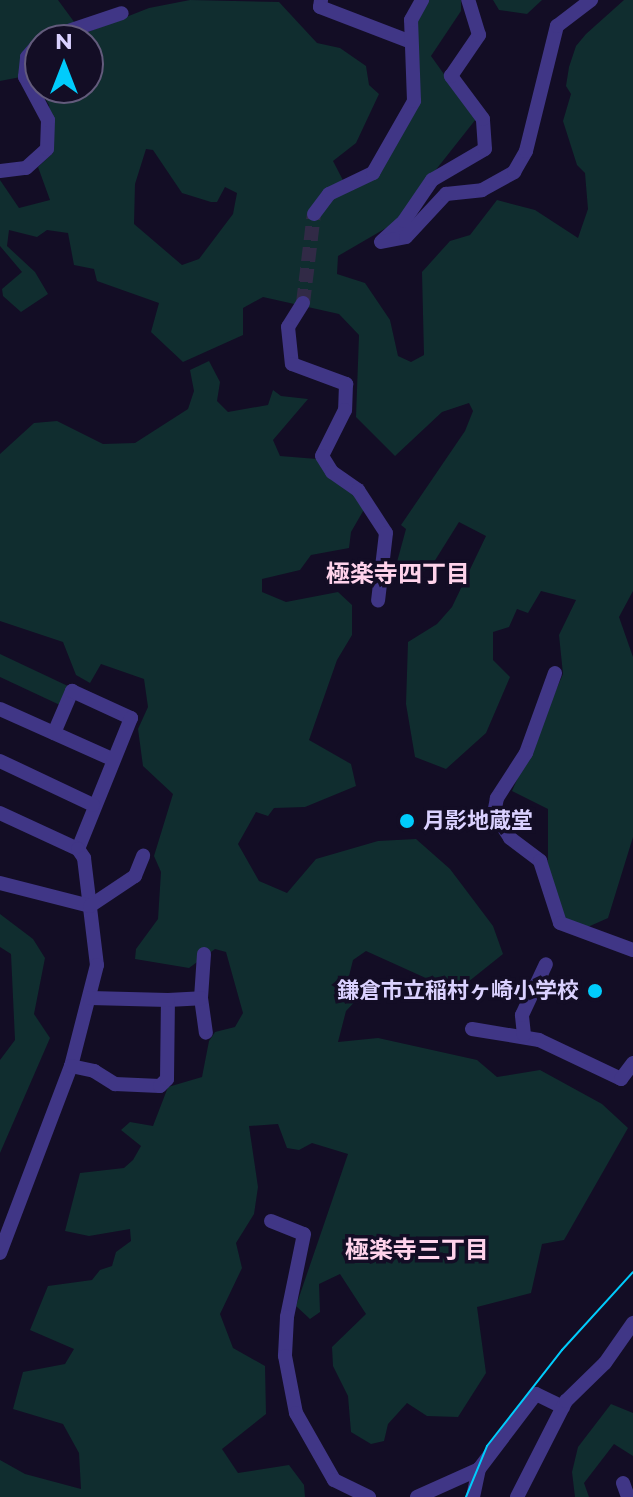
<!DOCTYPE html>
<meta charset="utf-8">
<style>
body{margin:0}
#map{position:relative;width:633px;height:1497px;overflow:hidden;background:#130d25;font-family:Montserrat,"Noto Sans JP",sans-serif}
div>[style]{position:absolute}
.green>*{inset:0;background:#102d2f}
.minor-tunnel>*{height:14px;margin-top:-7px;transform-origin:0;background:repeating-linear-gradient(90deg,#312a46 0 14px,transparent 0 21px)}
.minor>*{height:14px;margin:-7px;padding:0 7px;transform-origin:7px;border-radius:7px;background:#403686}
.tram>*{height:2px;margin:-1px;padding:0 1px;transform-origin:1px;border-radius:1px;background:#00ccfc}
.dots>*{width:22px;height:22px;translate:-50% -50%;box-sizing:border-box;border:4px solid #130d25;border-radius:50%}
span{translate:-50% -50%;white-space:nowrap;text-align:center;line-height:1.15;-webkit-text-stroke:7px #130d25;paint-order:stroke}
.poi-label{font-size:22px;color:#dad1ff;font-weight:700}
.left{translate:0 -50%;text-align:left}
.right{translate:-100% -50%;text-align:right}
.neighbourhood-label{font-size:24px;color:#ffd3eb;font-weight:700}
.north{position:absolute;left:24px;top:24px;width:80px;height:80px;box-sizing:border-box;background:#130d25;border:2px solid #635b7c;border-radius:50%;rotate:0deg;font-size:22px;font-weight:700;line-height:32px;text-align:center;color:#dad1ff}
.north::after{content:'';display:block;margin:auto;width:28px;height:36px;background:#00ccfc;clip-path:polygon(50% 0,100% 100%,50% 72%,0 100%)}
</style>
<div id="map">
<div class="green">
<div style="clip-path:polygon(evenodd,0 0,58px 0,83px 34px,149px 8px,190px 0,279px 2px,317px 43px,340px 48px,366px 66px,369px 85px,379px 94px,356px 143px,333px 161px,347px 188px,371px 181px,410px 116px,414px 25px,426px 0,461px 0,461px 11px,431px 56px,476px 119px,393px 224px,338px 256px,337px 274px,365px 283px,390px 320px,398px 356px,411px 362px,424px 355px,422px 272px,450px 241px,470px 235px,497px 200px,535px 210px,578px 238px,588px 209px,585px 173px,577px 165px,563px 121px,571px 94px,566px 86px,569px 67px,576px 46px,586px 34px,624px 0,633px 0,633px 591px,619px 617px,633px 657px,633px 837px,608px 918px,581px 930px,561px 914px,548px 869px,548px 809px,512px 791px,563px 674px,559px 635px,576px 600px,541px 591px,528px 613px,517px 609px,509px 627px,493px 632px,493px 660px,510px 677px,486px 733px,446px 769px,415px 757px,406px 704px,408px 642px,437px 624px,452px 607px,486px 536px,459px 522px,434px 562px,417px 577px,400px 576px,397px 562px,406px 529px,401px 525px,465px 431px,473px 411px,469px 403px,442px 412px,395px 456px,356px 417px,359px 335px,339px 314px,263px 297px,243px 308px,243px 335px,183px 362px,151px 332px,159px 303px,97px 281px,94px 269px,74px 265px,68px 233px,47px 230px,37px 237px,9px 230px,7px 246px,35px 272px,48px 294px,21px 312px,3px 296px,2px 289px,22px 272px,0 246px,0 180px,19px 208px,50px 200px,38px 167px,53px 153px,49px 105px,31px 75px,0 81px,0 0,40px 40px,88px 40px,88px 88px,40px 88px,40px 40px,0 0,146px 149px,153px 150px,182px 193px,211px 202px,217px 202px,225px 187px,237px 193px,233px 214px,199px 259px,182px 265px,134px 224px,135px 184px,146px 149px)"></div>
<div style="clip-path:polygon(493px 0,542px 0,527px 14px,499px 10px)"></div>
<div style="clip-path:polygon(209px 361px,220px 382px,217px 401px,228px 412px,268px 405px,273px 390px,281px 396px,308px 399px,273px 440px,280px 456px,317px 459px,366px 506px,351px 532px,349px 548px,311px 555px,300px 570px,262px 579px,262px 592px,286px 602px,338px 592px,352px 605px,352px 635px,337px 660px,309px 740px,351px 764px,356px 786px,305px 807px,274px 808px,268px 816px,256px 812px,238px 844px,259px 881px,287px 893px,316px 859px,378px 841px,416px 839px,450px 869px,493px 926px,503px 954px,468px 982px,439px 984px,366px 951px,353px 960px,349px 976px,362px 994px,346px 1011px,338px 1042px,378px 1038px,477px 1060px,497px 1077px,540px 1070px,602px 1104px,628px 1128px,564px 1240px,542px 1244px,531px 1293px,477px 1307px,486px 1373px,458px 1417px,427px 1416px,407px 1403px,388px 1424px,384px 1441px,371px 1444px,351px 1432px,348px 1396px,333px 1366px,332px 1347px,366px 1314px,340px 1274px,319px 1284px,320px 1312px,310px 1319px,296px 1306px,348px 1154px,312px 1143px,299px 1150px,287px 1148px,278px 1124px,249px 1126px,258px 1187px,254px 1214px,236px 1243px,242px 1268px,220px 1314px,233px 1348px,265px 1366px,266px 1414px,222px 1449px,238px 1473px,289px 1465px,304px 1485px,305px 1497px,0 1497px,0 1460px,25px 1474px,81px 1489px,79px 1453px,63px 1424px,13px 1409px,23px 1372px,65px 1364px,74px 1349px,30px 1330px,48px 1286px,92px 1280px,100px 1270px,112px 1266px,116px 1252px,131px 1241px,130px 1229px,89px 1236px,65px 1231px,80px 1173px,124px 1168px,133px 1160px,141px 1146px,121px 1130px,130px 1122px,153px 1126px,168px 1087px,202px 1077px,209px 1041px,215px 1032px,235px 1027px,243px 1013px,226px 952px,215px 949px,189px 968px,135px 959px,136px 949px,158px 919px,161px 872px,154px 856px,173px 794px,143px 766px,138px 729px,148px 707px,144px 679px,101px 664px,90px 683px,76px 675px,63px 642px,0 621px,0 454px,34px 423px,57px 421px,103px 444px,135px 443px,188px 409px,194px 391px,190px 370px)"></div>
<div style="clip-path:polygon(0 654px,70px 687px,62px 706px,0 677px)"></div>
<div style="clip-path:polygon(0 914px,33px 939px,45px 958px,34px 1014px,50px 1038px,0 1153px,0 1060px,15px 1040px,11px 954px,0 947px)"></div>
<div style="clip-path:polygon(611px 1404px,633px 1413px,633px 1456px,614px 1444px,584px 1483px,589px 1497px,575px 1497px,572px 1472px,578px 1447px)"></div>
</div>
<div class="minor-tunnel">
<div style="left:303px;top:303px;width:90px;rotate:-83deg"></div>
</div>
<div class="minor">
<div style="left:321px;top:0;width:7px;rotate:98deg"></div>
<div style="left:320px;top:7px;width:97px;rotate:21deg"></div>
<div style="left:42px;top:40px;width:84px;rotate:-18.6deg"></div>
<div style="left:0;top:171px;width:26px;rotate:-7deg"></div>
<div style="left:26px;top:168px;width:28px;rotate:-42deg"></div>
<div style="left:47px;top:149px;width:29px;rotate:-88deg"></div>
<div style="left:48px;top:120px;width:49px;rotate:-118.1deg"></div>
<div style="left:25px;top:77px;width:20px;rotate:-84deg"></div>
<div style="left:27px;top:57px;width:20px;rotate:-49deg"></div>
<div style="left:314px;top:214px;width:25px;rotate:-53deg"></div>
<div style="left:329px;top:194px;width:49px;rotate:-25.5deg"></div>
<div style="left:373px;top:173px;width:83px;rotate:-60.3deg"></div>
<div style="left:414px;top:101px;width:81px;rotate:-92.1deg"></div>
<div style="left:411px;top:20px;width:23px;rotate:-61deg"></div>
<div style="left:382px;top:241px;width:30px;rotate:-42deg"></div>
<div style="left:404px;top:221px;width:50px;rotate:-55.7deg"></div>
<div style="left:432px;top:180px;width:61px;rotate:-30.3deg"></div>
<div style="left:485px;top:149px;width:30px;rotate:-94deg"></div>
<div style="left:483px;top:119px;width:54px;rotate:-126.7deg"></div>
<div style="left:451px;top:76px;width:50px;rotate:-55.7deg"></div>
<div style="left:479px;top:35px;width:37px;rotate:-107deg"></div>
<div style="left:381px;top:242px;width:25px;rotate:-11deg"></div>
<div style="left:406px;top:237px;width:59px;rotate:-47.1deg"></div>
<div style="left:446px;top:194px;width:36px;rotate:-6deg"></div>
<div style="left:482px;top:190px;width:37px;rotate:-29deg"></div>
<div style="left:514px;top:172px;width:24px;rotate:-60deg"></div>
<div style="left:526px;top:151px;width:129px;rotate:-76.1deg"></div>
<div style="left:557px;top:26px;width:43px;rotate:-37.4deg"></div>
<div style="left:303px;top:303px;width:28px;rotate:122deg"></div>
<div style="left:288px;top:327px;width:37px;rotate:84deg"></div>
<div style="left:292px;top:364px;width:58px;rotate:20.3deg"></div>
<div style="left:346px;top:384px;width:26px;rotate:92deg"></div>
<div style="left:345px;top:410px;width:51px;rotate:116.6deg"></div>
<div style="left:322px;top:456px;width:19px;rotate:58deg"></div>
<div style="left:332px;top:472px;width:32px;rotate:35deg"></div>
<div style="left:358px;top:490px;width:51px;rotate:56.9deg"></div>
<div style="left:386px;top:533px;width:68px;rotate:96.7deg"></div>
<div style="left:555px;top:673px;width:85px;rotate:109.9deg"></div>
<div style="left:526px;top:753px;width:54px;rotate:122.8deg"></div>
<div style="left:497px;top:798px;width:15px;rotate:101deg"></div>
<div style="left:494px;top:813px;width:30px;rotate:57deg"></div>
<div style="left:510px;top:838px;width:38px;rotate:37deg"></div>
<div style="left:540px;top:861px;width:65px;rotate:72.1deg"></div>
<div style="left:560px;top:923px;width:78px;rotate:20.3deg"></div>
<div style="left:0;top:709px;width:123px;rotate:24.1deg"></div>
<div style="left:54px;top:733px;width:46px;rotate:-66.8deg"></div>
<div style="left:72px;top:691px;width:65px;rotate:24.6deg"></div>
<div style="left:131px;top:718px;width:141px;rotate:112deg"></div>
<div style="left:0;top:761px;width:103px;rotate:25.3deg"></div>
<div style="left:0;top:813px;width:86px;rotate:24.8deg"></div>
<div style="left:78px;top:849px;width:11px;rotate:56deg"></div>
<div style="left:84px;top:858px;width:108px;rotate:83.1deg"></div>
<div style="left:97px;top:965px;width:104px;rotate:104.4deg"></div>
<div style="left:71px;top:1066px;width:200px;rotate:110.8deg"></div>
<div style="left:0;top:883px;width:93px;rotate:14.3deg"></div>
<div style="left:90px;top:906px;width:54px;rotate:-33.7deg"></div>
<div style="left:135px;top:876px;width:22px;rotate:-68deg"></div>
<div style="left:204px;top:954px;width:44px;rotate:93.9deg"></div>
<div style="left:201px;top:998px;width:35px;rotate:82deg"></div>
<div style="left:168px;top:1000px;width:33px;rotate:-3deg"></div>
<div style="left:472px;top:1029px;width:68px;rotate:9.3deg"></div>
<div style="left:539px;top:1040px;width:91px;rotate:25.4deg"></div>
<div style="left:621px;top:1079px;width:20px;rotate:-53deg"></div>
<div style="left:524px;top:1035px;width:20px;rotate:-96deg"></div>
<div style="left:522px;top:1015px;width:56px;rotate:-64.8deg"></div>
<div style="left:71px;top:1066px;width:24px;rotate:12deg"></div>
<div style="left:94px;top:1071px;width:25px;rotate:32deg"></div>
<div style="left:115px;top:1084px;width:45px;rotate:2.5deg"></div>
<div style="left:160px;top:1086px;width:10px;rotate:-45deg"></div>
<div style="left:167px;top:1079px;width:79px;rotate:-89.3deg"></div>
<div style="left:168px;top:1000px;width:78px;rotate:-178.5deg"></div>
<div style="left:271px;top:1221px;width:35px;rotate:22deg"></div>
<div style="left:304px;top:1234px;width:85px;rotate:101.6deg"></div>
<div style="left:287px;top:1317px;width:39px;rotate:93deg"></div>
<div style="left:285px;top:1356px;width:58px;rotate:79.1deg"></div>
<div style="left:296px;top:1413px;width:77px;rotate:60.4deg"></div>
<div style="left:334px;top:1480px;width:39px;rotate:26deg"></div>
<div style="left:623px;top:1483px;width:15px;rotate:70deg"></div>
<div style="left:417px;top:1497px;width:68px;rotate:-24.3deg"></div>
<div style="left:479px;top:1469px;width:94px;rotate:-52.8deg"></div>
<div style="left:536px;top:1394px;width:30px;rotate:26deg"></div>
<div style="left:473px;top:1497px;width:29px;rotate:-78deg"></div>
<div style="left:517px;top:1497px;width:108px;rotate:-63deg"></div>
<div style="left:566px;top:1401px;width:54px;rotate:-44.3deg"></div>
<div style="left:605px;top:1363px;width:49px;rotate:-55deg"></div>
</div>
<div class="tram">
<div style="left:466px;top:1497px;width:55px;rotate:-67.6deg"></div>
<div style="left:487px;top:1446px;width:122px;rotate:-52deg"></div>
<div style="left:562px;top:1350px;width:105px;rotate:-47.7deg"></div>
</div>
<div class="dots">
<div style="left:407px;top:821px;background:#00ccfc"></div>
<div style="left:595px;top:991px;background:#00ccfc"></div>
</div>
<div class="poi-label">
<span class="left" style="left:423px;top:821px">月影地蔵堂</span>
<span class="right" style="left:579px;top:991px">鎌倉市立稲村ヶ崎小学校</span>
</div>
<div class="neighbourhood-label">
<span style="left:398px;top:574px">極楽寺四丁目</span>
<span style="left:417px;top:1250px">極楽寺三丁目</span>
</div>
<div class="north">N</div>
</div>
